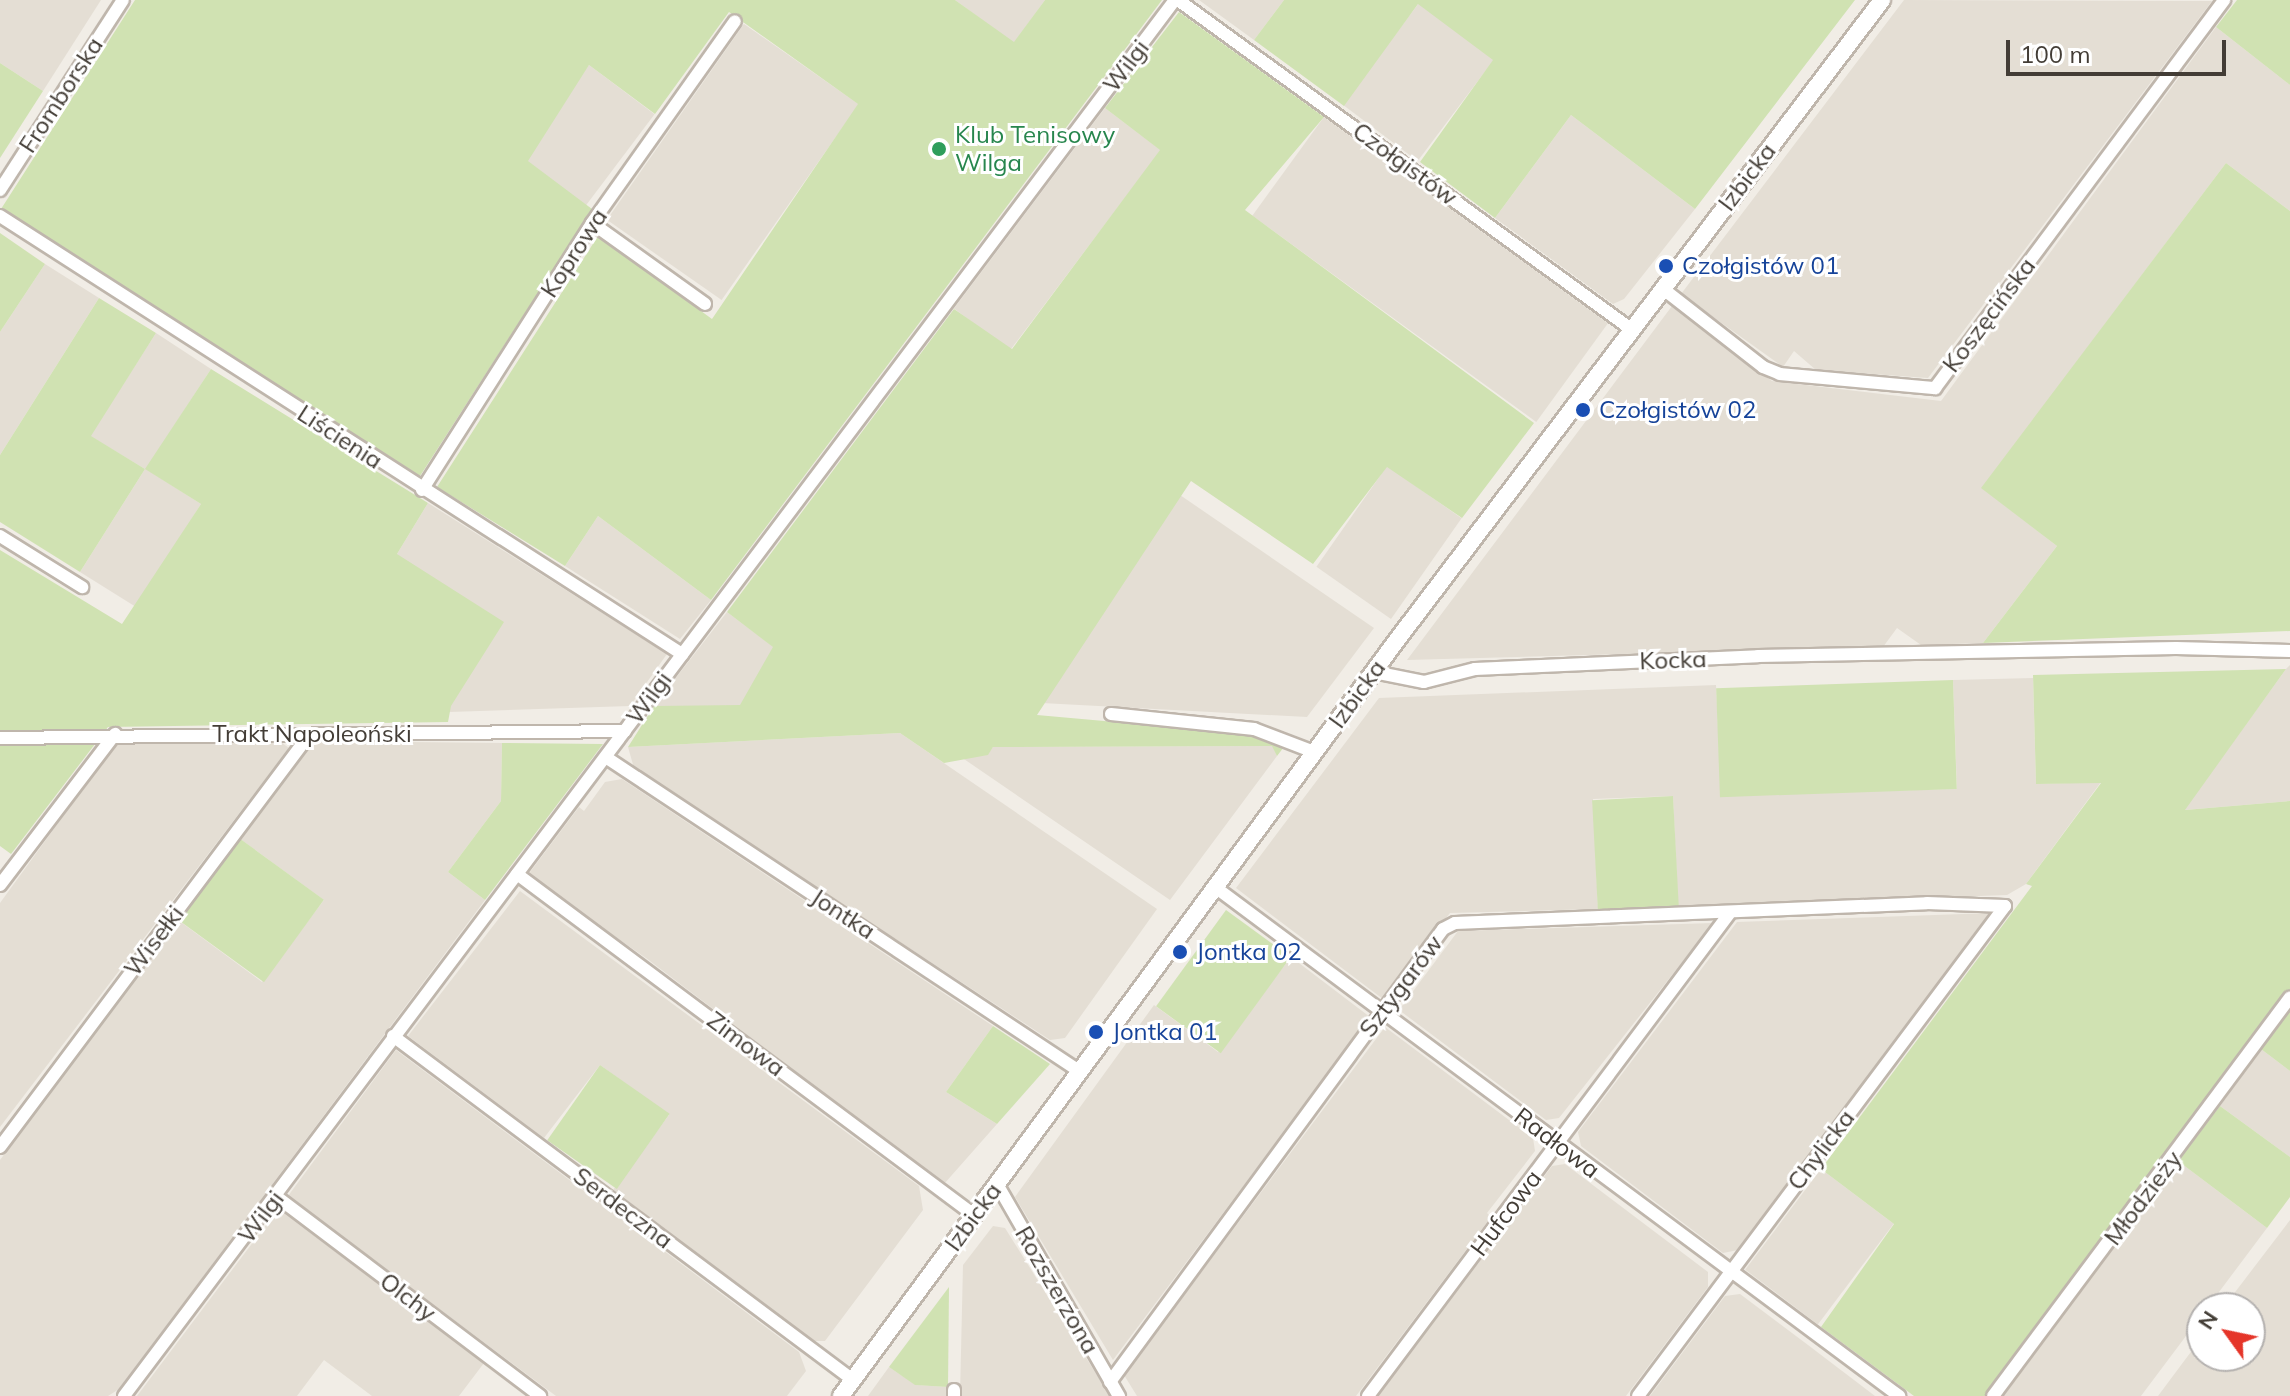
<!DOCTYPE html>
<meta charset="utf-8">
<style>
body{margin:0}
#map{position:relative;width:2290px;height:1396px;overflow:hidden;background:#f1ede6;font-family:Mulish,sans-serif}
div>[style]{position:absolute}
.residential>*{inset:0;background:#e4ded4;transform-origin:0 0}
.green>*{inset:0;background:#d0e2b2;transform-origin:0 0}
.roads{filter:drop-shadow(2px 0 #bfb6ac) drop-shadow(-2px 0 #bfb6ac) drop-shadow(0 2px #bfb6ac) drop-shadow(0 -2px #bfb6ac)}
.minor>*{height:12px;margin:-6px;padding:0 6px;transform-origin:6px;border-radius:6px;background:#fff}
.tertiary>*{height:16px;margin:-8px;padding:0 8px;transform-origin:8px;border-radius:8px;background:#fff}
.dots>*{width:22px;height:22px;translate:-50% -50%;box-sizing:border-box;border:4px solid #fff;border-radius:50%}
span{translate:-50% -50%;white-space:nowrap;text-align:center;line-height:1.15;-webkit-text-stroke:6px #fff;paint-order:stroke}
.street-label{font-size:24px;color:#433d36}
.leisure-label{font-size:24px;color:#27864d}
.left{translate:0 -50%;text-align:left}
.transit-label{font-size:24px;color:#164399}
.north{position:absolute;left:2186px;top:1292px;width:80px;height:80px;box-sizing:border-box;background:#fff;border:2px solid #b4b1af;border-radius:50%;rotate:303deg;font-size:22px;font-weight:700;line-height:32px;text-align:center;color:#433d36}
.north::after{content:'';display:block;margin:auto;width:28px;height:36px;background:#e53529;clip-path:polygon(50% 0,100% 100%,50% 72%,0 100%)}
.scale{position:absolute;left:2006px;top:40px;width:220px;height:36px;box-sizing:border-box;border:4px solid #433d36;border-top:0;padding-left:10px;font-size:24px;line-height:28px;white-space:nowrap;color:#433d36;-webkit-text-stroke:6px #fff;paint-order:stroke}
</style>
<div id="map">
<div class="residential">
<div style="clip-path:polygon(0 0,101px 0,43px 91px,0 63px)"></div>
<div style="clip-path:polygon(955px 0,1045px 0,1014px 43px)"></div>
<div style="clip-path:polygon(1199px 0,1284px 0,1254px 40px)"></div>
<div style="clip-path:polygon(1904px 0,2212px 1px,1928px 378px,1816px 370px,1794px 351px,1783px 367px,1681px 294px)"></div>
<div style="left:1419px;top:3px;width:94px;height:127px;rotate:37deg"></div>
<div style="left:744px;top:24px;width:140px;height:239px;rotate:35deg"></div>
<div style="clip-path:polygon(2216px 27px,2290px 85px,2290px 211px,2226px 163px,1982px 488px,2057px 546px,1983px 643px,1921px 645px,1897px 628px,1883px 647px,1407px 660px,1672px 306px,1772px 381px,1941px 401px)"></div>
<div style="left:589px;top:65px;width:82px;height:114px;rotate:37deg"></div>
<div style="left:1105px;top:108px;width:70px;height:251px;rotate:37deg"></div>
<div style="clip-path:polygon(1571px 115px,1695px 209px,1624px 299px,1613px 304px,1495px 218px)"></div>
<div style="left:1324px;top:117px;width:351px;height:122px;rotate:36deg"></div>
<div style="clip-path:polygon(45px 264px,99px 298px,0 455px,0 332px)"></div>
<div style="clip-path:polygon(156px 333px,211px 369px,146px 469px,201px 504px,136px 607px,80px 572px,145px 469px,90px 436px)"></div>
<div style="left:1387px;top:466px;width:91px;height:123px;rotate:35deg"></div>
<div style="clip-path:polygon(1180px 495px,1374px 628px,1307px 717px,1042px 703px)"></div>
<div style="clip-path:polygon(428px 503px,667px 654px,630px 706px,449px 712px,397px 554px)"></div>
<div style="clip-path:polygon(598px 516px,711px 600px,680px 639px,565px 566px)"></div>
<div style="clip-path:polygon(727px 612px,818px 680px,740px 706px,654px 706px)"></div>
<div style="clip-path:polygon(2290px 665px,2290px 801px,2184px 810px,2286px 669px)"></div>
<div style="clip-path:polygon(2033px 678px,2036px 784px,2101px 782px,2026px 884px,2007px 895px,1678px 907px,1673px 796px,1593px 799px,1598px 909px,1450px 913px,1383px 999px,1236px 888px,1379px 698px,1716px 685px,1721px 795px,1957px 789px,1953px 680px)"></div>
<div style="clip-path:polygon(900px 733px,1157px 909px,1065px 1038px,1050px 1040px,634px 768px,628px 747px)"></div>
<div style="clip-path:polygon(120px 738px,278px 740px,289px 748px,0 1127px,0 903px)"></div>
<div style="clip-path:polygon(313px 741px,502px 743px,501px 801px,448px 872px,485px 900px,119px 1389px,108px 1396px,0 1396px,0 1160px,178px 920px,262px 982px,324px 900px,239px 838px)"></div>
<div style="clip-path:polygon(1273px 746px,1277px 756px,1170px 900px,961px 757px,987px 755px,993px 747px)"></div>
<div style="clip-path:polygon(622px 779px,993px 1026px,946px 1092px,997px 1124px,944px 1184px,646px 958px,527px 876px,579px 807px,584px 811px,605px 782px)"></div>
<div style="clip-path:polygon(520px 891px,919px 1186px,923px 1210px,825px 1341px,814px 1341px,613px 1190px,669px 1115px,600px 1065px,544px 1138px,408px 1036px)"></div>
<div style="clip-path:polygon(1992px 913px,1738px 1250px,1723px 1253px,1581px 1146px,1578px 1132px,1737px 922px)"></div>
<div style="clip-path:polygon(1713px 923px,1559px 1118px,1546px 1120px,1399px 1010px,1458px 931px)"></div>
<div style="clip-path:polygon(1291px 957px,1370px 1017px,1113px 1360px,1015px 1197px,1154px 1005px,1218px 1052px)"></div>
<div style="clip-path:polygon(1385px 1027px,1533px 1138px,1535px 1151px,1487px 1213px,1491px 1217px,1356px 1396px,1137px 1396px,1124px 1375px)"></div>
<div style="clip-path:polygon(2261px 1049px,2290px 1071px,2290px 1157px,2220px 1106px)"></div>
<div style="clip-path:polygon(396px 1050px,799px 1352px,806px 1371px,787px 1396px,556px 1396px,288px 1196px)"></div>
<div style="clip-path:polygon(2178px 1161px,2267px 1228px,2141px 1396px,2001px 1396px)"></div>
<div style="clip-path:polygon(1565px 1164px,1708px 1272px,1708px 1287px,1626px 1396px,1378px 1396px,1552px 1166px)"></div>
<div style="left:1821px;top:1169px;width:91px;height:126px;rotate:37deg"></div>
<div style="clip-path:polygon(278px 1209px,484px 1363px,459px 1396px,372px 1396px,324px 1360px,297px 1396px,137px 1396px)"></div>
<div style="clip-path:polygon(2290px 1220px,2290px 1396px,2158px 1396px,2202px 1337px,2202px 1356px,2250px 1356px,2250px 1308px,2223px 1308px)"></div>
<div style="clip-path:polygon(993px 1226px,1005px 1228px,1110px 1396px,960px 1396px,963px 1265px)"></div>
<div style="clip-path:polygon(1740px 1294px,1808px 1345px,1875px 1396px,1650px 1396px,1725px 1296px)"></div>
<div style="clip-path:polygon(889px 1367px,916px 1385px,948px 1387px,947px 1396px,868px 1396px)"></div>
</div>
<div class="green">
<div style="clip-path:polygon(135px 0,955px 0,1014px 42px,1045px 0,1162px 0,711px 600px,598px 516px,565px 566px,437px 487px,598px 236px,712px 319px,858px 104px,729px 12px,655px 114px,589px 65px,528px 161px,592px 209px,420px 476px,1px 209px)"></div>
<div style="clip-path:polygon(1284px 0,1855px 0,1695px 209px,1571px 115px,1495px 218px,1420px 162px,1493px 60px,1418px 4px,1344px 106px,1254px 40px)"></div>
<div style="clip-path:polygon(2237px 0,2290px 0,2290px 85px,2216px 27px)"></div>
<div style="clip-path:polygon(1179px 12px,1324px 117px,1245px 210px,1534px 423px,1462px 518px,1387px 467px,1313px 564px,1191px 481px,1037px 715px,1272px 736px,1287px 743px,1277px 756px,1272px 746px,993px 747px,988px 755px,944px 763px,900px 733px,628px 747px,654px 706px,740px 705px,773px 647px,727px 612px,954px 309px,1012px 349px,1160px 150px,1105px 108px)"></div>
<div style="clip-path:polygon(0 63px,43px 91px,0 158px)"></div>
<div style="clip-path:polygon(2226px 163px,2290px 211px,2290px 631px,1983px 643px,2057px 546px,1981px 488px)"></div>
<div style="clip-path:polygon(0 233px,45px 264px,0 332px)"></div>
<div style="clip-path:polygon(99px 298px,156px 333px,91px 436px,145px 469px,211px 369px,428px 503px,397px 554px,504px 622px,451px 706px,448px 722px,108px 727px,11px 854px,0 846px,0 746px,10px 745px,9px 731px,0 731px,0 550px,122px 624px,201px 504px,145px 469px,80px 572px,0 522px,0 455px)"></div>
<div style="clip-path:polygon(2286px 669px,2185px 810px,2290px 801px,2290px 990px,1986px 1396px,1914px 1396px,1821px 1327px,1894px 1224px,1821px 1169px,2032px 886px,2026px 884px,2101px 783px,2036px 784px,2033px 675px)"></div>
<div style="left:1953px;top:680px;width:109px;height:237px;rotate:88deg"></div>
<div style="clip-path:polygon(502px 743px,603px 744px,485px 900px,448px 872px,501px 801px)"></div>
<div style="left:1673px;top:796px;width:111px;height:81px;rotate:87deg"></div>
<div style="left:239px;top:838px;width:105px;height:102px;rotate:36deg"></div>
<div style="left:1226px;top:910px;width:80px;height:119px;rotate:36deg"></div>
<div style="clip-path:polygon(2290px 1010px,2290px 1071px,2261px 1049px)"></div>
<div style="clip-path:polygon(993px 1026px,1050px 1064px,997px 1124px,946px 1092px)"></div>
<div style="left:600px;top:1065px;width:85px;height:92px;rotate:35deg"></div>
<div style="clip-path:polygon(2220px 1106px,2290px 1157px,2290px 1197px,2267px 1228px,2178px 1161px)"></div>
<div style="clip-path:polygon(949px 1287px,948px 1387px,915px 1385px,889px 1367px)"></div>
</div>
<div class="roads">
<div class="minor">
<div style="left:1178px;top:0;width:560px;rotate:35.99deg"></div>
<div style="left:0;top:190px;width:226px;rotate:-57.1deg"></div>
<div style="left:0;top:216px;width:811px;rotate:32.71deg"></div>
<div style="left:592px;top:223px;width:139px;rotate:35.6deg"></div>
<div style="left:1662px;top:288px;width:128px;rotate:38deg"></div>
<div style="left:1763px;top:367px;width:18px;rotate:22deg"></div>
<div style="left:1780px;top:374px;width:156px;rotate:5.2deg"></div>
<div style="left:1935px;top:388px;width:484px;rotate:-53.3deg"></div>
<div style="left:422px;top:490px;width:317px;rotate:-57.5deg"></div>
<div style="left:592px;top:223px;width:247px;rotate:-54.7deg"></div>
<div style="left:0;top:536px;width:97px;rotate:31.9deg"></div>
<div style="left:1374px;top:672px;width:51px;rotate:11.3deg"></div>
<div style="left:1424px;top:682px;width:53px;rotate:-14.3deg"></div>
<div style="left:1475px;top:669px;width:283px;rotate:-2.6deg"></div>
<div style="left:1758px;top:656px;width:418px;rotate:-1.1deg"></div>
<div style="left:2176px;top:648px;width:114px;rotate:1.5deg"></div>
<div style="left:1111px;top:714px;width:144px;rotate:6deg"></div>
<div style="left:1254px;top:729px;width:64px;rotate:21deg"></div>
<div style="left:0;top:738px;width:625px;rotate:-0.64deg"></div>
<div style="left:607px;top:758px;width:566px;rotate:33.55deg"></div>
<div style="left:517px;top:874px;width:570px;rotate:36.73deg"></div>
<div style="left:0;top:885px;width:190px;rotate:-52.7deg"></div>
<div style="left:1215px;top:887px;width:853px;rotate:36.65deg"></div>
<div style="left:393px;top:1036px;width:574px;rotate:36.79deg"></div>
<div style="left:0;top:1147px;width:515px;rotate:-53.13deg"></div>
<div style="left:997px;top:1184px;width:245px;rotate:60.1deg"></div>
<div style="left:277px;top:1197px;width:330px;rotate:37.1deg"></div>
<div style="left:1110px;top:1382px;width:562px;rotate:-53.68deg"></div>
<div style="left:1443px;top:929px;width:13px;rotate:-27deg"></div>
<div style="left:1455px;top:923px;width:472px;rotate:-2.4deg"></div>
<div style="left:1927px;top:903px;width:78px;rotate:2.2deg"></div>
<div style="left:2005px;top:906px;width:612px;rotate:126.83deg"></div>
<div style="left:124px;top:1396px;width:1747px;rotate:-53.03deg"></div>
<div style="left:954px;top:1396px;width:6px;rotate:-90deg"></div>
<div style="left:1368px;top:1396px;width:602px;rotate:-53.17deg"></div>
<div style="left:1993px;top:1396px;width:497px;rotate:-53.3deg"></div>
</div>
<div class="tertiary">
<div style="left:841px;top:1396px;width:938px;rotate:-53.67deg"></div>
<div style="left:1397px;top:640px;width:803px;rotate:-52.84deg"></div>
</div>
</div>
<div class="dots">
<div style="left:939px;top:149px;background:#2e9e5b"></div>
<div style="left:1666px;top:266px;background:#1a4fb4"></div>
<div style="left:1583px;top:410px;background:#1a4fb4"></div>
<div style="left:1180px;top:952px;background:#1a4fb4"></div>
<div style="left:1096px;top:1032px;background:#1a4fb4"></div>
</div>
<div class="street-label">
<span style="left:1126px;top:66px;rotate:-53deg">Wilgi</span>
<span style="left:61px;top:95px;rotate:-57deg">Fromborska</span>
<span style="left:1405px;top:164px;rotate:36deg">Czołgistów</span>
<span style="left:1747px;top:177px;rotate:-53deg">Izbicka</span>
<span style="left:574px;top:253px;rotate:-57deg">Koprowa</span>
<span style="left:1989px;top:315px;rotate:-53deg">Koszęcińska</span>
<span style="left:340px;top:437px;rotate:33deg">Liścienia</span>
<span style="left:1673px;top:660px;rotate:-2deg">Kocka</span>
<span style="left:1357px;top:694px;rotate:-54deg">Izbicka</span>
<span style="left:649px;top:698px;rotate:-54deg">Wilgi</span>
<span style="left:312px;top:734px">Trakt Napoleoński</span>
<span style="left:843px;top:914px;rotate:33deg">Jontka</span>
<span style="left:154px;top:941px;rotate:-53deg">Wisełki</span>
<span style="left:1401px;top:986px;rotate:-53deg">Sztygarów</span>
<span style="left:746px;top:1044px;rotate:37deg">Zimowa</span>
<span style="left:1557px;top:1143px;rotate:37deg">Radłowa</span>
<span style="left:1821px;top:1150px;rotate:-53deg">Chylicka</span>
<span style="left:2143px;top:1198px;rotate:-53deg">Młodzieży</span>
<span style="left:623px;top:1208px;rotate:37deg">Serdeczna</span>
<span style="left:1506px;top:1213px;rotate:-53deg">Hufcowa</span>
<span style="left:261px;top:1217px;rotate:-53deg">Wilgi</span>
<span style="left:973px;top:1217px;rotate:-54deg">Izbicka</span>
<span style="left:1057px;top:1290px;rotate:60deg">Rozszerzona</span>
<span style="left:408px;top:1297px;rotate:37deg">Olchy</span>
</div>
<div class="leisure-label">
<span class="left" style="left:955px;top:149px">Klub Tenisowy<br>Wilga</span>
</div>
<div class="transit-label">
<span class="left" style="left:1682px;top:266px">Czołgistów 01</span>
<span class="left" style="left:1599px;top:410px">Czołgistów 02</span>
<span class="left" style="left:1196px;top:952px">Jontka 02</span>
<span class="left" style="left:1112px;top:1032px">Jontka 01</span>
</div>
<div class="north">N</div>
<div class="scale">100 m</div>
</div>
